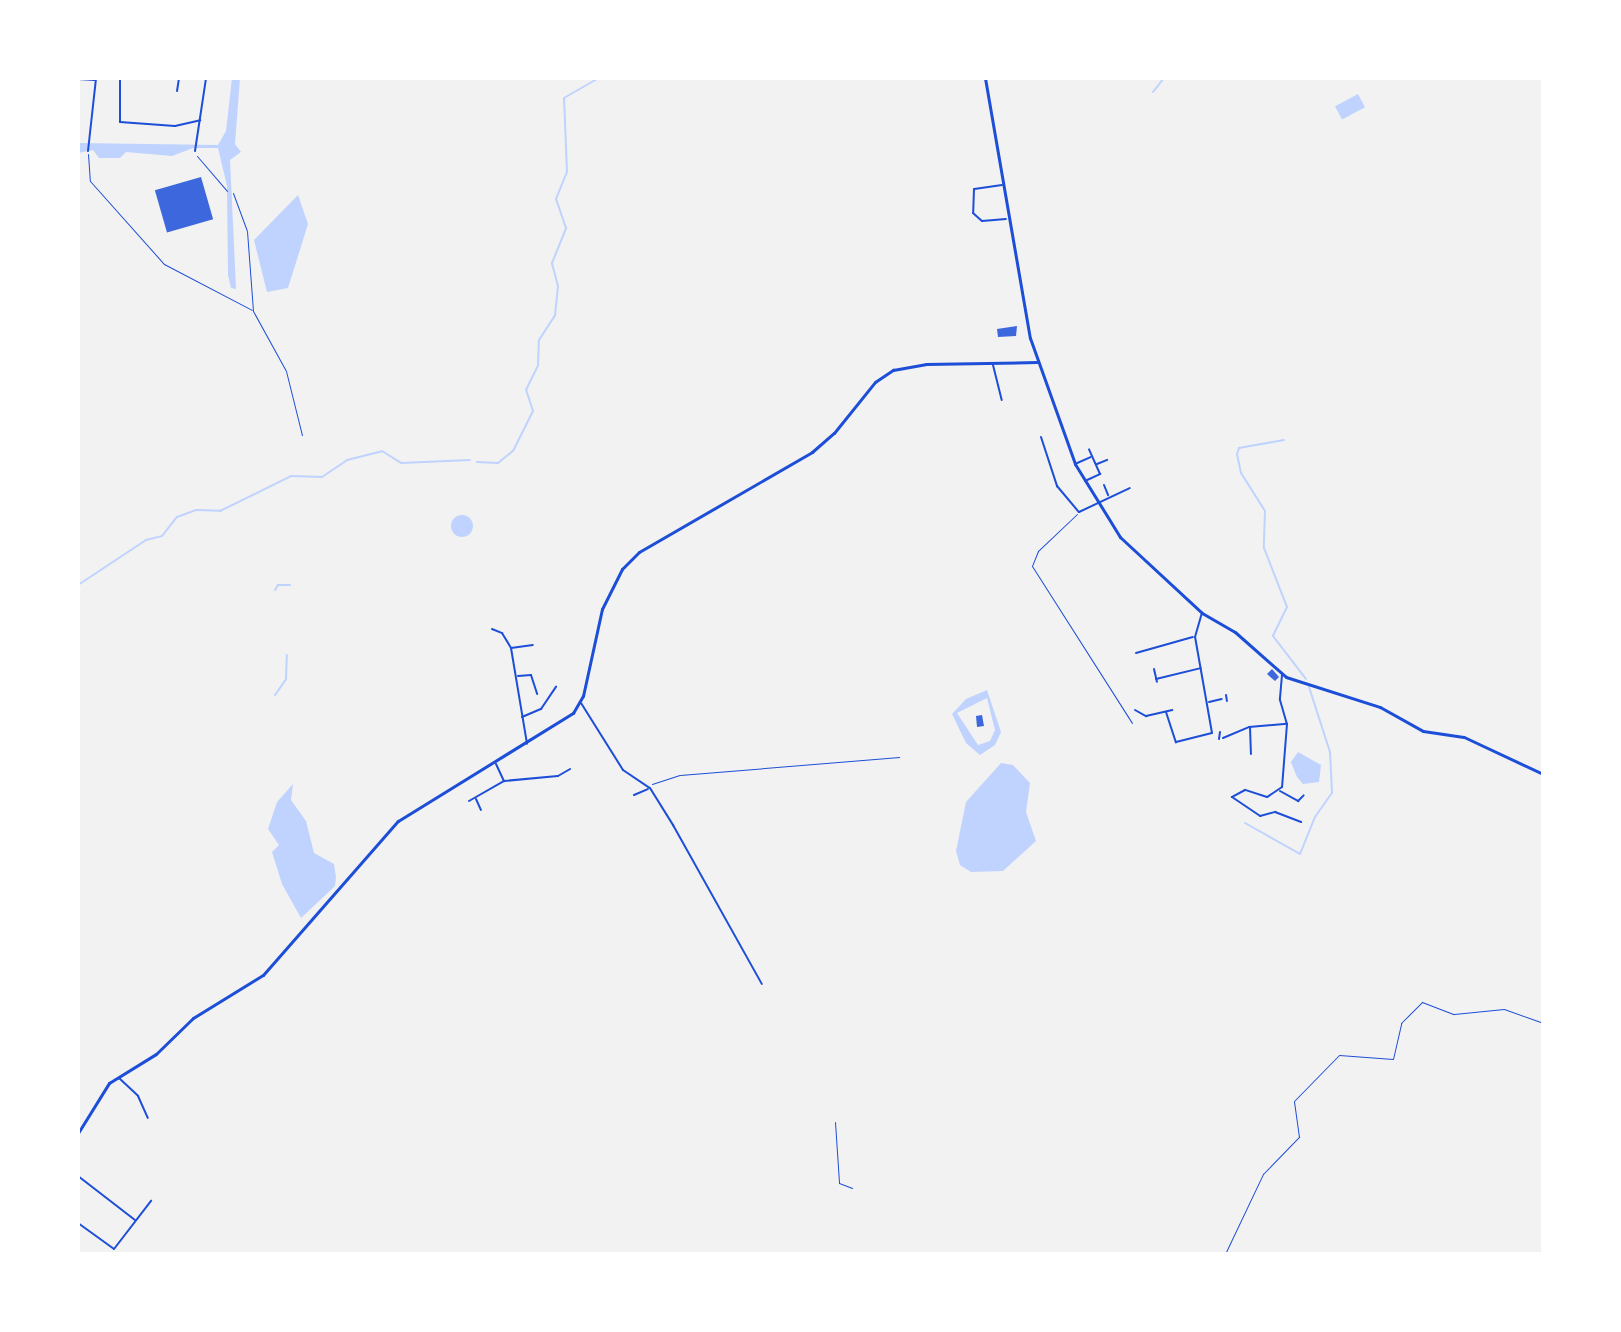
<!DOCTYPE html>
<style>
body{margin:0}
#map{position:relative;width:1621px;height:1332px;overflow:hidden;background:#f2f2f2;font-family:"Golos Text",sans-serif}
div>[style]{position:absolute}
.water>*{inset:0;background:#bfd3fe;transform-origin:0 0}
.round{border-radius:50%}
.stream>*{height:2px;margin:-1px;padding:0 1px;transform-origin:1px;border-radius:1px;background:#bfd3fe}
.building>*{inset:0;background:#3d67dc;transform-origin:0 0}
.path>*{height:1px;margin:-0.5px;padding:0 0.5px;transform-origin:0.5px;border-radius:0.5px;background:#1d4ed8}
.service>*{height:1px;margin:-0.5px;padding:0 0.5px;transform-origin:0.5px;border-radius:0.5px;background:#1d4ed8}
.minor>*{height:2px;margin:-1px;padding:0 1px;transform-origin:1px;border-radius:1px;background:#1d4ed8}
.tertiary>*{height:3px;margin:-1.5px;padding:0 1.5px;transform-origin:1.5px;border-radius:1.5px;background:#1d4ed8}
.secondary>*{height:3px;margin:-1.5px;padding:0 1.5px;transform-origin:1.5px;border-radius:1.5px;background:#1d4ed8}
span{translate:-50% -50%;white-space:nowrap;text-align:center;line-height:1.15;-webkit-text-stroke:8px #fff;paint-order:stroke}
.frame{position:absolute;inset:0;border:80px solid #fff;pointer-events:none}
</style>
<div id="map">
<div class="water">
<div style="clip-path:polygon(232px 78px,240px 78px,235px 144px,241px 152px,230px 160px,236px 289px,231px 288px,228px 275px,227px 186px,218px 148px,193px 148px,172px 156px,126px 152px,120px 158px,99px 158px,93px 150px,78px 153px,78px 143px,218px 145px,226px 131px)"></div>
<div style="left:1358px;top:94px;width:15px;height:26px;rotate:62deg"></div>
<div style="clip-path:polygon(298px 195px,308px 224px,288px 288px,267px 292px,254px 240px)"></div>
<div class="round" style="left:451px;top:515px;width:22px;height:22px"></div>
<div style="clip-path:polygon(evenodd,987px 690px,1001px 732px,995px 745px,980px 755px,966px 743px,952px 714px,966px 699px,987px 690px,987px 698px,995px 730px,990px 741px,978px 745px,957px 713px,987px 698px)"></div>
<div style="clip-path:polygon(1298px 752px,1321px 765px,1319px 782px,1303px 784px,1297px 777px,1291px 762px)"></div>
<div style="clip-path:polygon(1001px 763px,1013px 765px,1030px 783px,1026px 812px,1036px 841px,1003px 871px,971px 872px,960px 865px,956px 851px,966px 802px)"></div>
<div style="clip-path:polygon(293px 784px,291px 800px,306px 821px,314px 853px,334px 864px,336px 877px,335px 886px,301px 918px,282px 884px,272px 852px,279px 845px,268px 829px,277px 802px)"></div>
</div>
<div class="stream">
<div style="left:1153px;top:92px;width:18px;rotate:-52deg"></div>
<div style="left:1284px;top:440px;width:46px;rotate:169.9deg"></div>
<div style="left:1239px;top:448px;width:6px;rotate:108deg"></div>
<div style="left:1237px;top:454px;width:19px;rotate:78deg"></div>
<div style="left:1241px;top:473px;width:45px;rotate:57.7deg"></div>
<div style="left:1265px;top:511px;width:37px;rotate:92deg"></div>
<div style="left:1264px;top:548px;width:63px;rotate:68.7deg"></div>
<div style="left:1287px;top:607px;width:32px;rotate:116deg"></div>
<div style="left:1273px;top:636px;width:54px;rotate:52.5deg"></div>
<div style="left:477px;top:462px;width:21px;rotate:3deg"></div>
<div style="left:498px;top:463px;width:19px;rotate:-39deg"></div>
<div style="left:513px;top:451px;width:45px;rotate:-63.4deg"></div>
<div style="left:533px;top:411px;width:22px;rotate:-108deg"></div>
<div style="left:526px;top:390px;width:28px;rotate:-64deg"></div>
<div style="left:538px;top:365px;width:25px;rotate:-88deg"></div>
<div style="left:539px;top:340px;width:30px;rotate:-57deg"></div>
<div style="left:555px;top:315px;width:29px;rotate:-84deg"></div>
<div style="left:558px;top:286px;width:24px;rotate:-105deg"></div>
<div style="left:552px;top:263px;width:38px;rotate:-68deg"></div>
<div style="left:566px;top:228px;width:31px;rotate:-109deg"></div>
<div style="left:556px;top:199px;width:29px;rotate:-68deg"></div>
<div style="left:567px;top:172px;width:74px;rotate:-92.3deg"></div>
<div style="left:564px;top:98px;width:39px;rotate:-30deg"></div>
<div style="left:78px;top:585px;width:82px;rotate:-33.5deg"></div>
<div style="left:146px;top:540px;width:16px;rotate:-14deg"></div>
<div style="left:162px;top:536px;width:24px;rotate:-52deg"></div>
<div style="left:177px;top:517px;width:20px;rotate:-20deg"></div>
<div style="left:196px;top:510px;width:24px;rotate:2deg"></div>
<div style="left:220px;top:511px;width:79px;rotate:-26.2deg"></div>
<div style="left:291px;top:476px;width:31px;rotate:2deg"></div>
<div style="left:322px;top:477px;width:30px;rotate:-34deg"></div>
<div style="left:347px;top:460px;width:36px;rotate:-14deg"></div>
<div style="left:382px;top:451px;width:22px;rotate:32deg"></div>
<div style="left:401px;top:463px;width:69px;rotate:-2.5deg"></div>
<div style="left:275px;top:590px;width:6px;rotate:-59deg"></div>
<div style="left:278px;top:585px;width:12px"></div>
<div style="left:275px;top:695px;width:19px;rotate:-55deg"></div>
<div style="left:286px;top:679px;width:24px;rotate:-88deg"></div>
<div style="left:1245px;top:823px;width:63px;rotate:29.4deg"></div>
<div style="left:1300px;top:854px;width:40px;rotate:-68deg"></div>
<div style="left:1315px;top:817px;width:29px;rotate:-55deg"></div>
<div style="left:1332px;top:793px;width:41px;rotate:-92.8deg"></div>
<div style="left:1330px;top:752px;width:68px;rotate:-107.9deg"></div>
</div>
<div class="building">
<div style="left:201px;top:177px;width:44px;height:48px;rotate:74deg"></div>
<div style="clip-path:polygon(1017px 326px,1016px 336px,998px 337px,997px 329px)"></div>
<div style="clip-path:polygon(1272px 669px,1279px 677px,1275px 681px,1267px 674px)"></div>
<div style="clip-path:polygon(982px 715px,984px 726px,977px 727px,976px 716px)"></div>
</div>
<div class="path">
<div style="left:197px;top:156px;width:46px;rotate:49.4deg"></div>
<div style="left:652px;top:784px;width:29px;rotate:-18deg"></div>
<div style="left:680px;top:775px;width:220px;rotate:-4.7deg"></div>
<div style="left:835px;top:1122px;width:61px;rotate:86.2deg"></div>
<div style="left:839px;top:1183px;width:14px;rotate:21deg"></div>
</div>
<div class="service">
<div style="left:88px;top:154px;width:27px;rotate:86deg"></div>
<div style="left:90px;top:181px;width:111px;rotate:48.3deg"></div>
<div style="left:164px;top:264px;width:99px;rotate:27.6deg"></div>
<div style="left:233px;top:193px;width:40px;rotate:69.8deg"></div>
<div style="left:247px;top:231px;width:80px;rotate:85.7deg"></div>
<div style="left:253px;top:311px;width:68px;rotate:61.2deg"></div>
<div style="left:286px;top:371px;width:66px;rotate:76deg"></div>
<div style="left:1077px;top:514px;width:54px;rotate:136.5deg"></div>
<div style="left:1038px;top:551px;width:16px;rotate:112deg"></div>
<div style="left:1032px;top:566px;width:186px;rotate:57.5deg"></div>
<div style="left:1225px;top:1254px;width:89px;rotate:-64.6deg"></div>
<div style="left:1263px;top:1174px;width:52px;rotate:-45.8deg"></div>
<div style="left:1299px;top:1137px;width:36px;rotate:-98deg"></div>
<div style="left:1294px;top:1101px;width:64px;rotate:-45.6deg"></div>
<div style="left:1339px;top:1055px;width:54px;rotate:4.2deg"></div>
<div style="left:1393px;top:1059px;width:37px;rotate:-77deg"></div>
<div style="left:1401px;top:1023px;width:30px;rotate:-45deg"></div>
<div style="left:1422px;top:1002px;width:34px;rotate:21deg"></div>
<div style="left:1454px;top:1014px;width:50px;rotate:-5.7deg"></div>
<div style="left:1504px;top:1009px;width:41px;rotate:19.7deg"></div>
</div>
<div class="minor">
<div style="left:120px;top:78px;width:44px;rotate:90deg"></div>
<div style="left:120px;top:122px;width:55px;rotate:4.2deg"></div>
<div style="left:175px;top:126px;width:26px;rotate:-13deg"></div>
<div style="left:78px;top:79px;width:17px;rotate:3deg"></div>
<div style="left:177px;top:91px;width:13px;rotate:-81deg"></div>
<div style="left:88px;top:151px;width:73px;rotate:-83.7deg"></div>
<div style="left:195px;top:151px;width:74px;rotate:-81.4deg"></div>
<div style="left:1002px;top:185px;width:28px;rotate:172deg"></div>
<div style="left:974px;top:189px;width:24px;rotate:92deg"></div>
<div style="left:973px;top:213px;width:12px;rotate:42deg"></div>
<div style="left:982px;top:221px;width:24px;rotate:-5deg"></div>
<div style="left:993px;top:365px;width:36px;rotate:76deg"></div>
<div style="left:1041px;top:437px;width:52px;rotate:71.9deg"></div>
<div style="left:1057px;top:486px;width:34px;rotate:50deg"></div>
<div style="left:1079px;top:512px;width:56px;rotate:-25.2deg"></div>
<div style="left:1075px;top:464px;width:17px;rotate:-24deg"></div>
<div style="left:1097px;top:464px;width:11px;rotate:-22deg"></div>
<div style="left:1085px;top:481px;width:17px;rotate:-25deg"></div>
<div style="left:1100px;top:474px;width:27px;rotate:-114deg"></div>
<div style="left:1104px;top:485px;width:11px;rotate:68deg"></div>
<div style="left:492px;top:629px;width:11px;rotate:22deg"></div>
<div style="left:502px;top:633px;width:17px;rotate:59deg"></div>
<div style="left:511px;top:648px;width:97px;rotate:80.5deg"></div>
<div style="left:511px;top:648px;width:22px;rotate:-8deg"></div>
<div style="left:1136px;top:653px;width:59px;rotate:-15.7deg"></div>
<div style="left:1154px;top:669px;width:13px;rotate:77deg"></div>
<div style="left:1282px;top:675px;width:25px;rotate:95deg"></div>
<div style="left:1280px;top:700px;width:25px;rotate:74deg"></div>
<div style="left:1287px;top:724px;width:63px;rotate:94.5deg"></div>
<div style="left:1282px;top:787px;width:18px;rotate:146deg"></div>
<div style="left:1267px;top:797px;width:23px;rotate:-162deg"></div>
<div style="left:1245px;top:790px;width:15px;rotate:152deg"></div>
<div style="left:1232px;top:797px;width:34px;rotate:34deg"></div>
<div style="left:1260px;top:816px;width:16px;rotate:-15deg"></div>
<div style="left:1275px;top:812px;width:28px;rotate:21deg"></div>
<div style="left:518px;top:676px;width:13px;rotate:-4deg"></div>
<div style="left:531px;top:675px;width:20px;rotate:72deg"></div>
<div style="left:1156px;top:679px;width:46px;rotate:-13.7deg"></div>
<div style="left:1226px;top:695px;width:6px;rotate:81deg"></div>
<div style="left:1209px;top:702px;width:13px;rotate:-13deg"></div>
<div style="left:581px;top:703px;width:79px;rotate:57.9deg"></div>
<div style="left:623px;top:770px;width:32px;rotate:34deg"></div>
<div style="left:650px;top:788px;width:44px;rotate:58.1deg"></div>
<div style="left:673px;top:825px;width:182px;rotate:60.8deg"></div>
<div style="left:1135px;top:710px;width:13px;rotate:29deg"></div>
<div style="left:1146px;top:716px;width:27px;rotate:-13deg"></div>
<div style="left:1166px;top:712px;width:32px;rotate:72deg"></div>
<div style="left:1176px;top:742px;width:37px;rotate:-14deg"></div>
<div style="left:1212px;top:733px;width:97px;rotate:-100deg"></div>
<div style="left:1195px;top:637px;width:25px;rotate:-74deg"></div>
<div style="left:522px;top:717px;width:21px;rotate:-23deg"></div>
<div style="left:541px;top:709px;width:27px;rotate:-56deg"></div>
<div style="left:1250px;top:727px;width:27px;rotate:88deg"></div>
<div style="left:1223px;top:738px;width:28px;rotate:-23deg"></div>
<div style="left:1249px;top:727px;width:38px;rotate:-5deg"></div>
<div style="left:1219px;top:739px;width:7px;rotate:-82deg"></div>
<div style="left:496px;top:764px;width:19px;rotate:65deg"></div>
<div style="left:1280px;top:791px;width:21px;rotate:29deg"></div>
<div style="left:1298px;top:801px;width:8px;rotate:-45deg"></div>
<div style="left:634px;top:795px;width:15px;rotate:-23deg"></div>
<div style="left:476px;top:799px;width:12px;rotate:66deg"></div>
<div style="left:469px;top:801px;width:40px;rotate:-29.7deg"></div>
<div style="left:504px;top:781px;width:54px;rotate:-5.3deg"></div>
<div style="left:558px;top:776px;width:14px;rotate:-30deg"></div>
<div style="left:119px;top:1078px;width:26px;rotate:43deg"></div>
<div style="left:138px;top:1096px;width:24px;rotate:66deg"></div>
<div style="left:78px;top:1176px;width:72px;rotate:37.7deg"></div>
<div style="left:78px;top:1223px;width:44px;rotate:35.8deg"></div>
<div style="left:114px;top:1249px;width:61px;rotate:-52.4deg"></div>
</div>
<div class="tertiary">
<div style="left:78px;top:1133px;width:59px;rotate:-58.2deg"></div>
<div style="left:109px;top:1083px;width:55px;rotate:-31.7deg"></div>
<div style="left:156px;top:1054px;width:52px;rotate:-44.2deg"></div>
<div style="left:193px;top:1018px;width:82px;rotate:-31.6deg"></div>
<div style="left:263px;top:975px;width:205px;rotate:-48.8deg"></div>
<div style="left:398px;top:821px;width:206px;rotate:-31.7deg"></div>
<div style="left:573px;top:713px;width:20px;rotate:-60deg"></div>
<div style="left:583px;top:696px;width:89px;rotate:-77.7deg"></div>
<div style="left:602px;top:609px;width:45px;rotate:-63.4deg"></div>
<div style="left:622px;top:569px;width:24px;rotate:-45deg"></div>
<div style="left:639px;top:552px;width:200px;rotate:-30deg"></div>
<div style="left:812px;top:452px;width:29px;rotate:-41deg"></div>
<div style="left:834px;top:433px;width:65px;rotate:-51.2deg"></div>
<div style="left:875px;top:382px;width:22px;rotate:-34deg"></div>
<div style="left:893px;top:370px;width:34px;rotate:-10deg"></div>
<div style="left:926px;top:364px;width:111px;rotate:-1deg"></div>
</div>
<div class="secondary">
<div style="left:985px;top:78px;width:264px;rotate:80.2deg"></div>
<div style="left:1030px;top:338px;width:134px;rotate:70.3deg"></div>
<div style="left:1075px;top:464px;width:86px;rotate:58.3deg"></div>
<div style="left:1120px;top:537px;width:112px;rotate:42.8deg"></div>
<div style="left:1202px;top:613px;width:38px;rotate:30deg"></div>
<div style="left:1235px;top:632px;width:68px;rotate:41.4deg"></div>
<div style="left:1286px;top:677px;width:99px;rotate:17.7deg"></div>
<div style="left:1380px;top:707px;width:49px;rotate:29.2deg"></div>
<div style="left:1423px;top:731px;width:41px;rotate:8.3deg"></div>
<div style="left:1464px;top:737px;width:87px;rotate:25.1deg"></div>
</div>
<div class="frame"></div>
</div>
